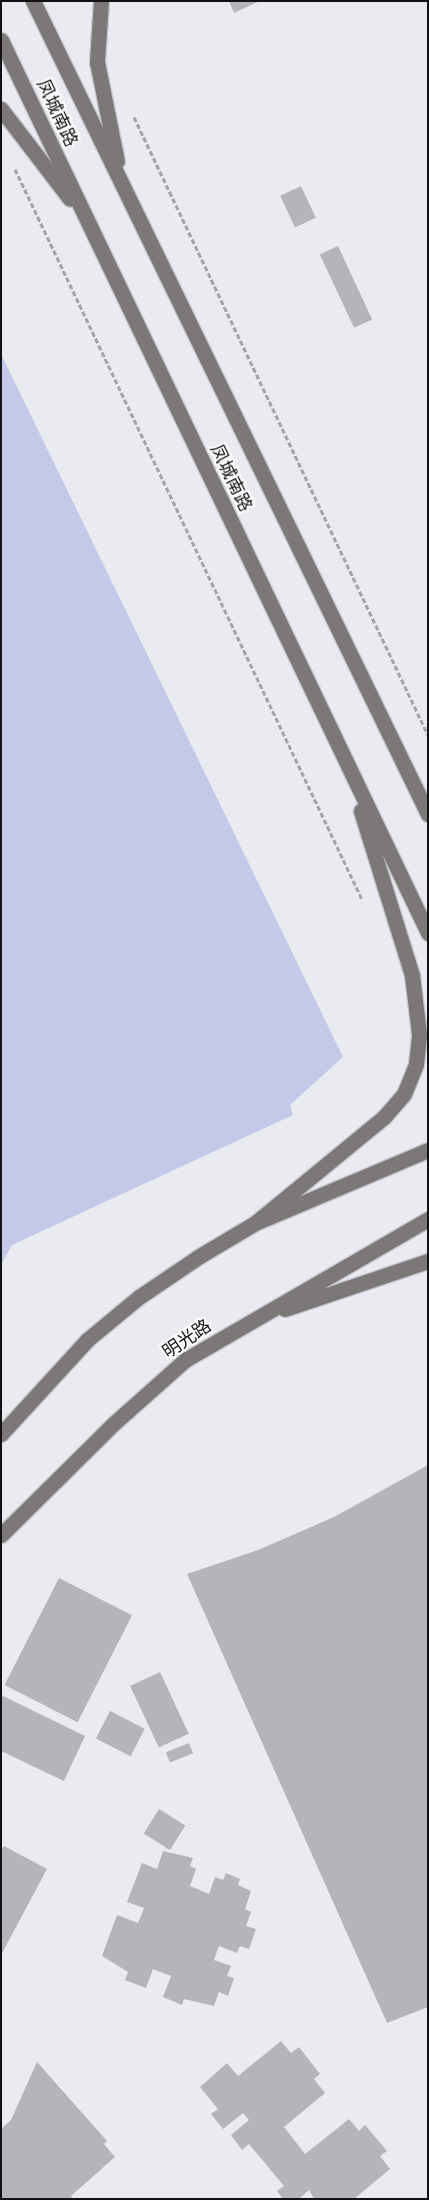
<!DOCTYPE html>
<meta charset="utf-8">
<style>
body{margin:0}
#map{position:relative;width:429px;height:2200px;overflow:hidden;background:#eaebf1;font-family:"Roboto Condensed","Noto Sans SC",sans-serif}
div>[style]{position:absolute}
.green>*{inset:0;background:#c4c8e9}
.building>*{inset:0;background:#b6b4ba;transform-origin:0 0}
.path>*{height:3px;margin-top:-1.5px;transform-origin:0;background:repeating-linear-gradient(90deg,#a3a4a9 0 5px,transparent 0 7.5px)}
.roads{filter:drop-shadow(1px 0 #c7c8ce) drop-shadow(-1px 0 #c7c8ce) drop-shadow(0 1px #c7c8ce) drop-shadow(0 -1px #c7c8ce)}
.secondary>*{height:15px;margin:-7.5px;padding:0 7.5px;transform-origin:7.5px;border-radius:7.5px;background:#7c7877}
span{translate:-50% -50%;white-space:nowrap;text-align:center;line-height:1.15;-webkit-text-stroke:4px #fff;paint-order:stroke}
.street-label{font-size:18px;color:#121214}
.frame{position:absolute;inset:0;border:2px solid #121214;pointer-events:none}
</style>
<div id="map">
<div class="green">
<div style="clip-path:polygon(1px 354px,343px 1057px,290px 1105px,293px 1115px,12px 1245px,1px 1265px)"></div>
</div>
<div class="building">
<div style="clip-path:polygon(229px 1px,260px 1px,234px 13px)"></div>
<div style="left:301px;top:186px;width:35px;height:23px;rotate:65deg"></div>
<div style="left:338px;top:246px;width:81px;height:20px;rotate:65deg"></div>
<div style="clip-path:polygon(428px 1465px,428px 2007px,387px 2023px,187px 1574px,258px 1550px,334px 1517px)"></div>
<div style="left:59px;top:1578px;width:82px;height:120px;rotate:27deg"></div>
<div style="left:160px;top:1672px;width:68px;height:33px;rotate:65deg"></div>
<div style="clip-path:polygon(1px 1695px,85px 1736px,64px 1781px,1px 1751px)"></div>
<div style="left:110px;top:1711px;width:39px;height:31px;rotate:27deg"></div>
<div style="left:189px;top:1743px;width:11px;height:25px;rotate:68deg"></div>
<div style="left:159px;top:1809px;width:31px;height:29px;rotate:32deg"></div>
<div style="clip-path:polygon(4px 1846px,47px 1869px,1px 1955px,1px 1850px)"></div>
<div style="clip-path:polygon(163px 1851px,193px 1858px,190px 1866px,196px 1869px,190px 1886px,209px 1894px,215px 1877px,223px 1880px,226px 1873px,240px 1879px,238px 1885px,251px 1891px,245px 1909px,251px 1912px,246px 1926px,256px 1929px,249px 1949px,240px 1946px,237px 1953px,219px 1946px,214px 1960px,231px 1966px,227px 1976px,234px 1978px,228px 1996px,219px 1992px,214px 2006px,184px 1999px,182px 2005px,163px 1997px,171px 1976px,153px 1969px,146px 1988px,125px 1980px,128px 1972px,102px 1956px,117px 1915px,138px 1923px,144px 1908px,127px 1902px,142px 1863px,157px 1869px)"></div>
<div style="clip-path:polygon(281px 2041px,291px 2053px,299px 2047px,320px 2074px,314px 2079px,325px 2093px,284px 2127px,305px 2154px,349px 2119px,359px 2131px,365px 2125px,387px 2151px,380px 2156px,390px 2169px,354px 2199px,314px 2199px,309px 2190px,299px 2199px,283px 2199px,277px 2191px,284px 2186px,249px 2144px,242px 2150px,231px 2135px,249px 2120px,243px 2113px,223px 2129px,211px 2114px,218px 2109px,200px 2087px,227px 2063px,238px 2076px)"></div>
<div style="clip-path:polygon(37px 2062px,107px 2141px,104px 2144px,115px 2157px,71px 2196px,73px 2199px,1px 2199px,1px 2129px,11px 2120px)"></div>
</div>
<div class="path">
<div style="left:134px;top:117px;width:684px;rotate:64.56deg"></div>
<div style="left:15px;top:169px;width:808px;rotate:64.58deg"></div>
</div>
<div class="roads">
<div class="secondary">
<div style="left:33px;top:1px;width:904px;rotate:64.09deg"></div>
<div style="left:101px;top:1px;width:61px;rotate:93.8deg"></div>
<div style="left:97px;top:62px;width:101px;rotate:78.6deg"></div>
<div style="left:1px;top:40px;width:990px;rotate:64.44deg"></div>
<div style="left:1px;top:109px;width:113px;rotate:52.5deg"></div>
<div style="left:255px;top:1223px;width:167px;rotate:-39.4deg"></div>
<div style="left:384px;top:1117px;width:30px;rotate:-49deg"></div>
<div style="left:404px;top:1094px;width:32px;rotate:-68deg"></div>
<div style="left:416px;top:1064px;width:30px;rotate:-84deg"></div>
<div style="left:419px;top:1034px;width:59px;rotate:-96.8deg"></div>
<div style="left:412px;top:975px;width:172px;rotate:-107.3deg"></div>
<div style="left:285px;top:1309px;width:151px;rotate:-18.6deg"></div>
<div style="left:1px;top:1434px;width:127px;rotate:-47.5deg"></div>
<div style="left:87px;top:1340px;width:67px;rotate:-39.6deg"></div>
<div style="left:139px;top:1297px;width:71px;rotate:-34.1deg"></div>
<div style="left:198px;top:1257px;width:66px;rotate:-30.8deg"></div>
<div style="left:255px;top:1223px;width:188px;rotate:-22.9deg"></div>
<div style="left:1px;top:1535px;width:156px;rotate:-44.7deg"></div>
<div style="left:112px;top:1425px;width:98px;rotate:-41.7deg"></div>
<div style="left:185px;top:1360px;width:281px;rotate:-30.1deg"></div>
</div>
</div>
<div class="street-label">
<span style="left:57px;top:113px;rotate:65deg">凤城南路</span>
<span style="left:231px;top:478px;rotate:64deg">凤城南路</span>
<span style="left:187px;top:1339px;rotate:-34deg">明光路</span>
</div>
<div class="frame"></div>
</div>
